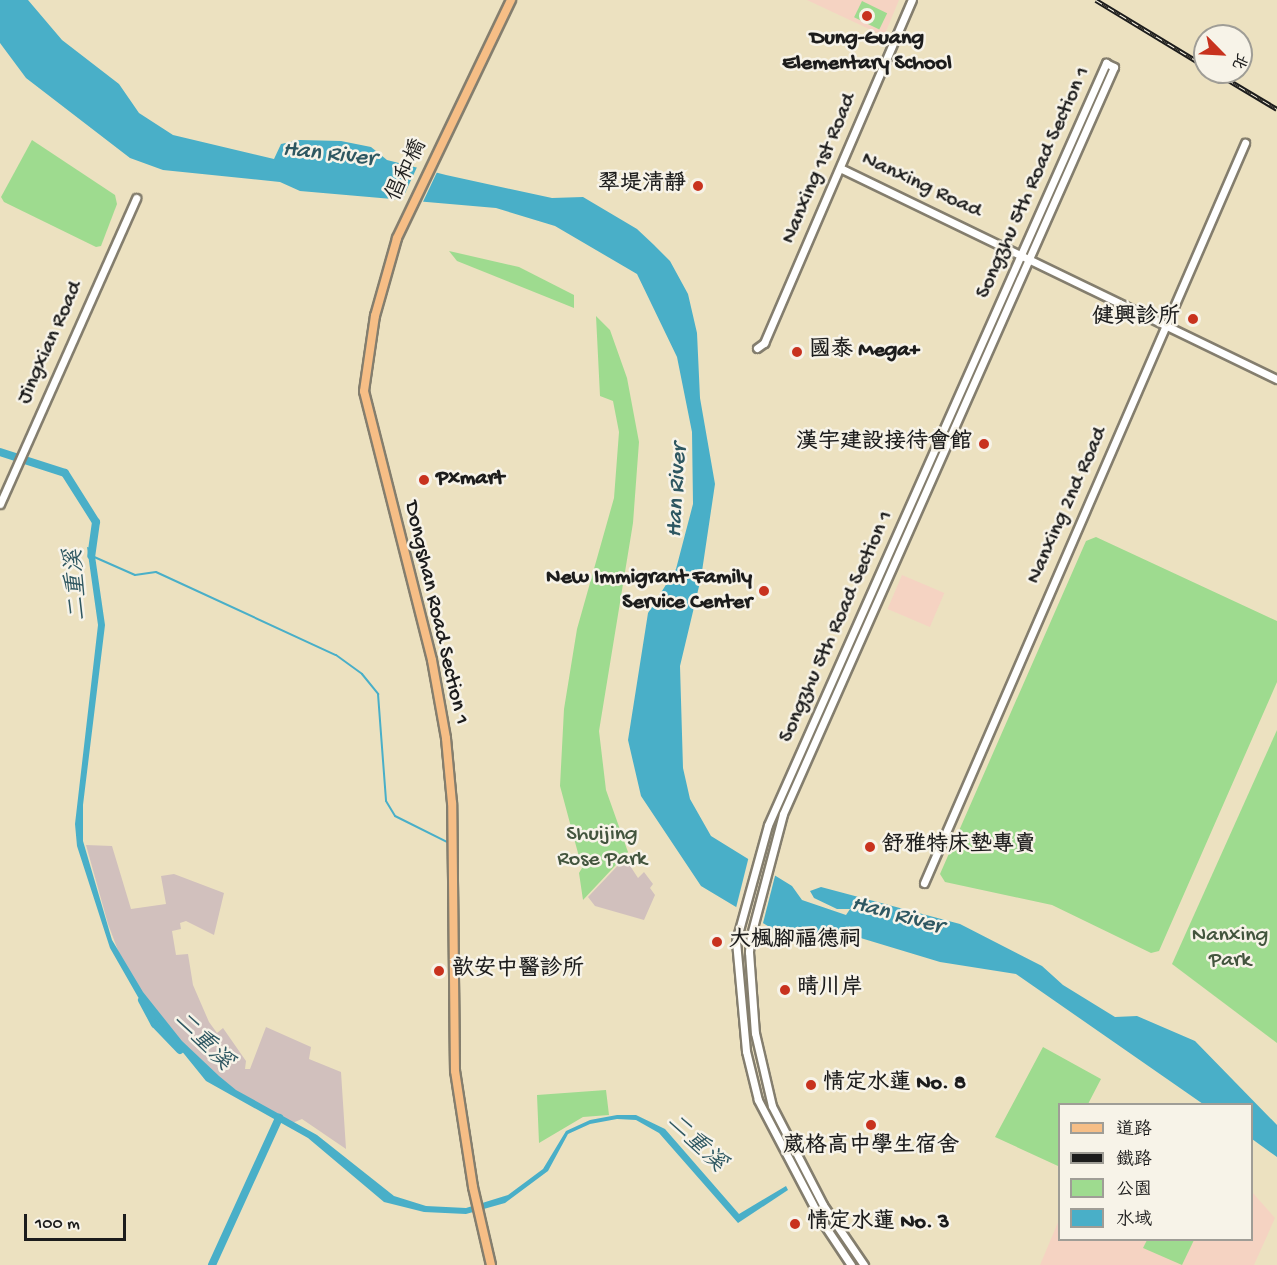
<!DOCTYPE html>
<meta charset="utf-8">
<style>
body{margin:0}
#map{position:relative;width:1277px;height:1265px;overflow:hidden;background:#ece1c0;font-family:"Gochi Hand","LXGW WenKai TC",sans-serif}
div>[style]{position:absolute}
.built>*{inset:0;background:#f5d3c2;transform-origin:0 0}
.industrial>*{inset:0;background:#d1c0bd}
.green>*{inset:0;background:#9edb8f;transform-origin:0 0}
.water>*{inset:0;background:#49afc8}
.pier>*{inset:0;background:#ece1c0}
.stream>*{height:2px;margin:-1px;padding:0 1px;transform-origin:1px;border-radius:1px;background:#49afc8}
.canal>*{height:8px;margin:-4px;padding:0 4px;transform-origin:4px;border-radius:4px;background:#49afc8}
.roads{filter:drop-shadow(2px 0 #847e6e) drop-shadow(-2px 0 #847e6e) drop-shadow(0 2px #847e6e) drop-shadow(0 -2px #847e6e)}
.minor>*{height:7px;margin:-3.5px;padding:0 3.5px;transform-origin:3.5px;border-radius:3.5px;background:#fff}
.major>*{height:8px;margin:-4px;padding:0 4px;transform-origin:4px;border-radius:4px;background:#f6be86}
.rail>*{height:4.5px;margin-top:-2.25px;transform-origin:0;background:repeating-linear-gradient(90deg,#f7f3e8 0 7px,#1c1c1c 0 14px);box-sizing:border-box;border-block:2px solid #1c1c1c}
.dots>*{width:16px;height:16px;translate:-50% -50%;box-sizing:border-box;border:3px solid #f7f3e8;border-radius:50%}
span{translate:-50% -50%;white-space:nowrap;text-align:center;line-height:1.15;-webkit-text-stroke:5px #f7f3e8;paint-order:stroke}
.poi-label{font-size:22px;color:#1c1c1c;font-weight:700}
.right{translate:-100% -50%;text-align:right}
.left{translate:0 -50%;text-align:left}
.street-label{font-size:22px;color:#1c1c1c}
.park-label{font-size:22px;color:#43553e}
.water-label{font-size:24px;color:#2e5761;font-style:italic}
.legend{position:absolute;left:1058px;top:1103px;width:195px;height:138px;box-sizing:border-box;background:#f7f3e8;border:2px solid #9f9d96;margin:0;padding:8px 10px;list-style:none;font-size:18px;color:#1c1c1c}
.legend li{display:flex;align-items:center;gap:12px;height:30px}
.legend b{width:30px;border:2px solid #9f9d96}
.north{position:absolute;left:1193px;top:24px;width:60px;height:60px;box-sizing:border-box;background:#f7f3e8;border:2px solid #9f9d96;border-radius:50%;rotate:114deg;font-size:16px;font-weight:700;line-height:24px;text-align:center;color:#1c1c1c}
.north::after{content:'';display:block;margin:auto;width:21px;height:27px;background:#c8321e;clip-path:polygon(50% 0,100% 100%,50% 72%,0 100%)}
.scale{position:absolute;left:24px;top:1214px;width:102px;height:27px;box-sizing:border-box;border:3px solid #1c1c1c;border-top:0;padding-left:8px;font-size:18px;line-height:21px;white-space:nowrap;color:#1c1c1c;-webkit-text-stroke:4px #f7f3e8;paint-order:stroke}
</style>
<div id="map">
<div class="built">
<div style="clip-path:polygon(807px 0,899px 0,884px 36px)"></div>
<div style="left:902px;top:575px;width:46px;height:37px;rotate:23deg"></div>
<div style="clip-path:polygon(1252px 1192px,1275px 1218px,1254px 1265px,1040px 1265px,1059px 1220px,1060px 1240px,1252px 1240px)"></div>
</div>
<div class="industrial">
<div style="clip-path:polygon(86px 845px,112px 846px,131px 909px,166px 904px,161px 876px,174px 874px,224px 893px,214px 935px,186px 921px,180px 923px,181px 929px,172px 931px,176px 955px,188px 954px,193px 985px,209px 1022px,217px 1033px,223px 1028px,246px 1061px,245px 1069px,250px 1069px,266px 1027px,311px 1047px,309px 1059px,341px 1072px,346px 1149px,302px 1119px,290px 1124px,236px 1097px,184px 1050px,128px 977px,108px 924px)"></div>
<div style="clip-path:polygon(625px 858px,638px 878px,644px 872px,653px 884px,650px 888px,655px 895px,644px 920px,595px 906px,588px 897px)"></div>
</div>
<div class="green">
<div style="left:862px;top:1px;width:28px;height:18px;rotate:26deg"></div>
<div style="clip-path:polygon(32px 140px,115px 195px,117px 204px,101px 246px,96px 247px,4px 202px,1px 197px)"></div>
<div style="clip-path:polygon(449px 251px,519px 267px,574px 295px,574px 308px,457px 261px)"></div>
<div style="clip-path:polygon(596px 316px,610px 330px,627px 378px,639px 442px,633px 523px,599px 731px,606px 790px,628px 852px,583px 900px,579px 873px,582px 868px,560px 786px,564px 709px,577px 629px,614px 498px,619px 432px,613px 401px,600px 396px)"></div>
<div style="clip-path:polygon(1096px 537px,1277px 621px,1277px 682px,1159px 951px,1151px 953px,1052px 905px,945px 882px,940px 874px,1086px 541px)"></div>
<div style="clip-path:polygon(1277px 730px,1277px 1043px,1172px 964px)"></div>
<div style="clip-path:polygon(1043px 1047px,1101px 1079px,1088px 1104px,1060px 1104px,1058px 1166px,995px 1137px)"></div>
<div style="clip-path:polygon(606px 1090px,609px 1115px,583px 1117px,539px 1143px,537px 1095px)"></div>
<div style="clip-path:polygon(1147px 1240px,1194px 1240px,1182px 1265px,1143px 1248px)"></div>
</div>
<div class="water">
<div style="clip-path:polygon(0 0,28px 0,62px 40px,119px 84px,139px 113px,173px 135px,274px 159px,281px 144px,300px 140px,341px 141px,371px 147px,387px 160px,446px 175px,552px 198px,583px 197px,637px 229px,654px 245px,670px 261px,688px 294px,697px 333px,700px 398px,715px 484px,701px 578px,680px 666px,683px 768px,690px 799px,711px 836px,792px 886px,802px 900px,846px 915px,850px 909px,837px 909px,814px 898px,810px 891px,821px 887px,960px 924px,1042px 966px,1063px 985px,1115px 1017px,1137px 1016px,1195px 1041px,1277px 1125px,1277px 1157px,1252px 1139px,1252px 1104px,1203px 1104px,1016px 974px,940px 962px,854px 936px,778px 932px,701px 886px,641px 796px,628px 740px,648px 613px,676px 569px,693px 504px,692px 432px,677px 357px,637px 274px,555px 226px,496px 208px,300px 191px,280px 182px,163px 170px,130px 158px,26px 78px,0 43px)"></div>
<div style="clip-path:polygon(87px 547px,94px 549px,105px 625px,83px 805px,83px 841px,112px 940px,143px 992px,182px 1041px,219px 1076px,236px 1090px,317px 1135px,394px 1196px,426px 1206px,466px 1208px,508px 1195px,543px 1169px,566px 1131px,590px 1120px,617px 1115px,636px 1115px,665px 1129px,739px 1214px,786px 1186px,788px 1190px,738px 1223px,659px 1133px,636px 1120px,617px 1119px,590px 1124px,568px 1134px,548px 1171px,505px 1203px,466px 1214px,424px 1212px,384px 1202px,308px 1138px,206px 1081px,138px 997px,110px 948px,77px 846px,75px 824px,98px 625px)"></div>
</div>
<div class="pier">
<div style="clip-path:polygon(418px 165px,438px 170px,421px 206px,400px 204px)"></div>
<div style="clip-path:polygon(749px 856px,776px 872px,762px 927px,735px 912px)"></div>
</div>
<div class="stream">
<div style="left:92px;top:556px;width:47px;rotate:23.8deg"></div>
<div style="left:135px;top:575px;width:21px;rotate:-8deg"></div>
<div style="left:156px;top:572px;width:198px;rotate:24.8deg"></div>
<div style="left:336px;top:655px;width:32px;rotate:36deg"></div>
<div style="left:362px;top:674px;width:26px;rotate:51deg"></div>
<div style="left:378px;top:694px;width:107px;rotate:85.7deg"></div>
<div style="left:386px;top:801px;width:17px;rotate:59deg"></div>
<div style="left:395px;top:816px;width:58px;rotate:26.6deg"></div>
</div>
<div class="canal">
<div style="left:0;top:452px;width:68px;rotate:17.9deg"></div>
<div style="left:65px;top:473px;width:58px;rotate:57.7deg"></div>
<div style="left:96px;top:522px;width:34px;rotate:98deg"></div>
<div style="left:142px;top:1000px;width:27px;rotate:62deg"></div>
<div style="left:155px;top:1024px;width:36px;rotate:46deg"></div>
<div style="left:212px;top:1265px;width:162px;rotate:-65.5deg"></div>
</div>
<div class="roads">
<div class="minor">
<div style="left:840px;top:168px;width:485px;rotate:25.8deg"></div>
<div style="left:757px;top:348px;width:9px;rotate:-36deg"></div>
<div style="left:764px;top:343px;width:374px;rotate:-66.7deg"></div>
<div style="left:0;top:504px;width:335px;rotate:-66deg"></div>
<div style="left:924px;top:883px;width:807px;rotate:-66.55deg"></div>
<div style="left:851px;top:1265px;width:54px;rotate:-123.7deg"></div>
<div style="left:821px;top:1220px;width:136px;rotate:-117.7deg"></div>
<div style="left:758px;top:1100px;width:50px;rotate:-103.8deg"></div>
<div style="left:746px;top:1051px;width:110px;rotate:-95.2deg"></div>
<div style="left:736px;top:941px;width:120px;rotate:-74.6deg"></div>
<div style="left:768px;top:825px;width:834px;rotate:-66.08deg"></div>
<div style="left:1106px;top:63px;width:9px;rotate:27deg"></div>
<div style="left:1114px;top:67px;width:817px;rotate:113.9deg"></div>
<div style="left:783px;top:814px;width:125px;rotate:104.8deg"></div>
<div style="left:751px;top:935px;width:17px;rotate:97deg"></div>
<div style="left:749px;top:952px;width:81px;rotate:85.8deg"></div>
<div style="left:755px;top:1033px;width:75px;rotate:76.9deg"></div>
<div style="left:772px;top:1106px;width:111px;rotate:62.7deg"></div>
<div style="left:823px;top:1205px;width:73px;rotate:55.7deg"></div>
</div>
<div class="major">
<div style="left:491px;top:1265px;width:80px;rotate:-103deg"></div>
<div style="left:473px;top:1187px;width:117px;rotate:-98.8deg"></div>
<div style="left:455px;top:1071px;width:268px;rotate:-90.6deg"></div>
<div style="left:452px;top:803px;width:65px;rotate:-95.3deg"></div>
<div style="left:446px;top:738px;width:79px;rotate:-100.2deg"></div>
<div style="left:432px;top:660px;width:277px;rotate:-104.2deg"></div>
<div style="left:364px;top:391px;width:76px;rotate:-81.7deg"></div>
<div style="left:375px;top:316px;width:81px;rotate:-74.2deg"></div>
<div style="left:397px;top:238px;width:264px;rotate:-64.4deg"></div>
</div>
</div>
<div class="rail">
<div style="left:1096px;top:0;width:127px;rotate:31.2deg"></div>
<div style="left:1215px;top:72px;width:72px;rotate:30.8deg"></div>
</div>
<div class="dots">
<div style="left:867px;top:16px;background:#c8321e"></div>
<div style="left:698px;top:186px;background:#c8321e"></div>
<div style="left:1193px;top:319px;background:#c8321e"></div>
<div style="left:797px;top:352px;background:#c8321e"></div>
<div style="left:984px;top:444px;background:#c8321e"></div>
<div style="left:424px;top:480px;background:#c8321e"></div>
<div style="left:764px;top:591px;background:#c8321e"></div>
<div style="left:870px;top:847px;background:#c8321e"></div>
<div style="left:717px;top:942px;background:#c8321e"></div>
<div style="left:439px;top:971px;background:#c8321e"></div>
<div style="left:785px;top:990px;background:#c8321e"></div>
<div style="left:811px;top:1085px;background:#c8321e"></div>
<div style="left:871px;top:1125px;background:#c8321e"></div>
<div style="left:795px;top:1224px;background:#c8321e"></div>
</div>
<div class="poi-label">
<span style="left:867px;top:52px">Dung-Guang<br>Elementary School</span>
<span class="right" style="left:686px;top:186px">翠堤清靜</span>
<span class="right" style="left:1180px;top:319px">健興診所</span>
<span class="left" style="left:809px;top:352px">國泰 Mega+</span>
<span class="right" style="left:972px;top:444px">漢宇建設接待會館</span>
<span class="left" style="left:436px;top:480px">Pxmart</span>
<span class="right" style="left:752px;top:591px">New Immigrant Family<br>Service Center</span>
<span class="left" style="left:882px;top:847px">舒雅特床墊專賣</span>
<span class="left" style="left:729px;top:942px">大楓腳福德祠</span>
<span class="left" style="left:452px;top:971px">歆安中醫診所</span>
<span class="left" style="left:797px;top:990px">晴川岸</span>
<span class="left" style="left:823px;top:1085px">情定水蓮 No. 8</span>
<span style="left:871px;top:1148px">葳格高中學生宿舍</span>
<span class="left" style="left:807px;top:1224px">情定水蓮 No. 3</span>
</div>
<div class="street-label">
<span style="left:820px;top:169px;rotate:-67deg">Nanxing 1st Road</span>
<span style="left:408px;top:171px;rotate:-65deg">倡和橋</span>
<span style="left:1034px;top:183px;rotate:-66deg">Songzhu 5th Road Section 1</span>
<span style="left:921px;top:186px;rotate:25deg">Nanxing Road</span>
<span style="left:51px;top:343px;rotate:-66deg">Jingxian Road</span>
<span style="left:1068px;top:506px;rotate:-66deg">Nanxing 2nd Road</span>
<span style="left:435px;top:613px;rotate:77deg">Dongshan Road Section 1</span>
<span style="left:837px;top:627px;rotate:-66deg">Songzhu 5th Road Section 1</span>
</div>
<div class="park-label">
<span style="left:602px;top:848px">Shuijing<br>Rose Park</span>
<span style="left:1230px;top:949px">Nanxing<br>Park</span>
</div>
<div class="water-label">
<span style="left:329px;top:155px;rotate:6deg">Han River</span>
<span style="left:678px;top:491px;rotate:-87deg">Han River</span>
<span style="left:78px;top:585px;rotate:-94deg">二重溪</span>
<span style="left:897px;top:916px;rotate:15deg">Han River</span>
<span style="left:202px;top:1042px;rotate:45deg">二重溪</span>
<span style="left:695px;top:1144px;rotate:44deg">二重溪</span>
</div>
<ul class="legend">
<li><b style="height:8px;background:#f6be86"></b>道路</li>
<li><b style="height:8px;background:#1c1c1c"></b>鐵路</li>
<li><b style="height:16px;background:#9edb8f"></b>公園</li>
<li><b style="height:16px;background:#49afc8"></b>水域</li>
</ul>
<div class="north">北</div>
<div class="scale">100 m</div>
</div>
